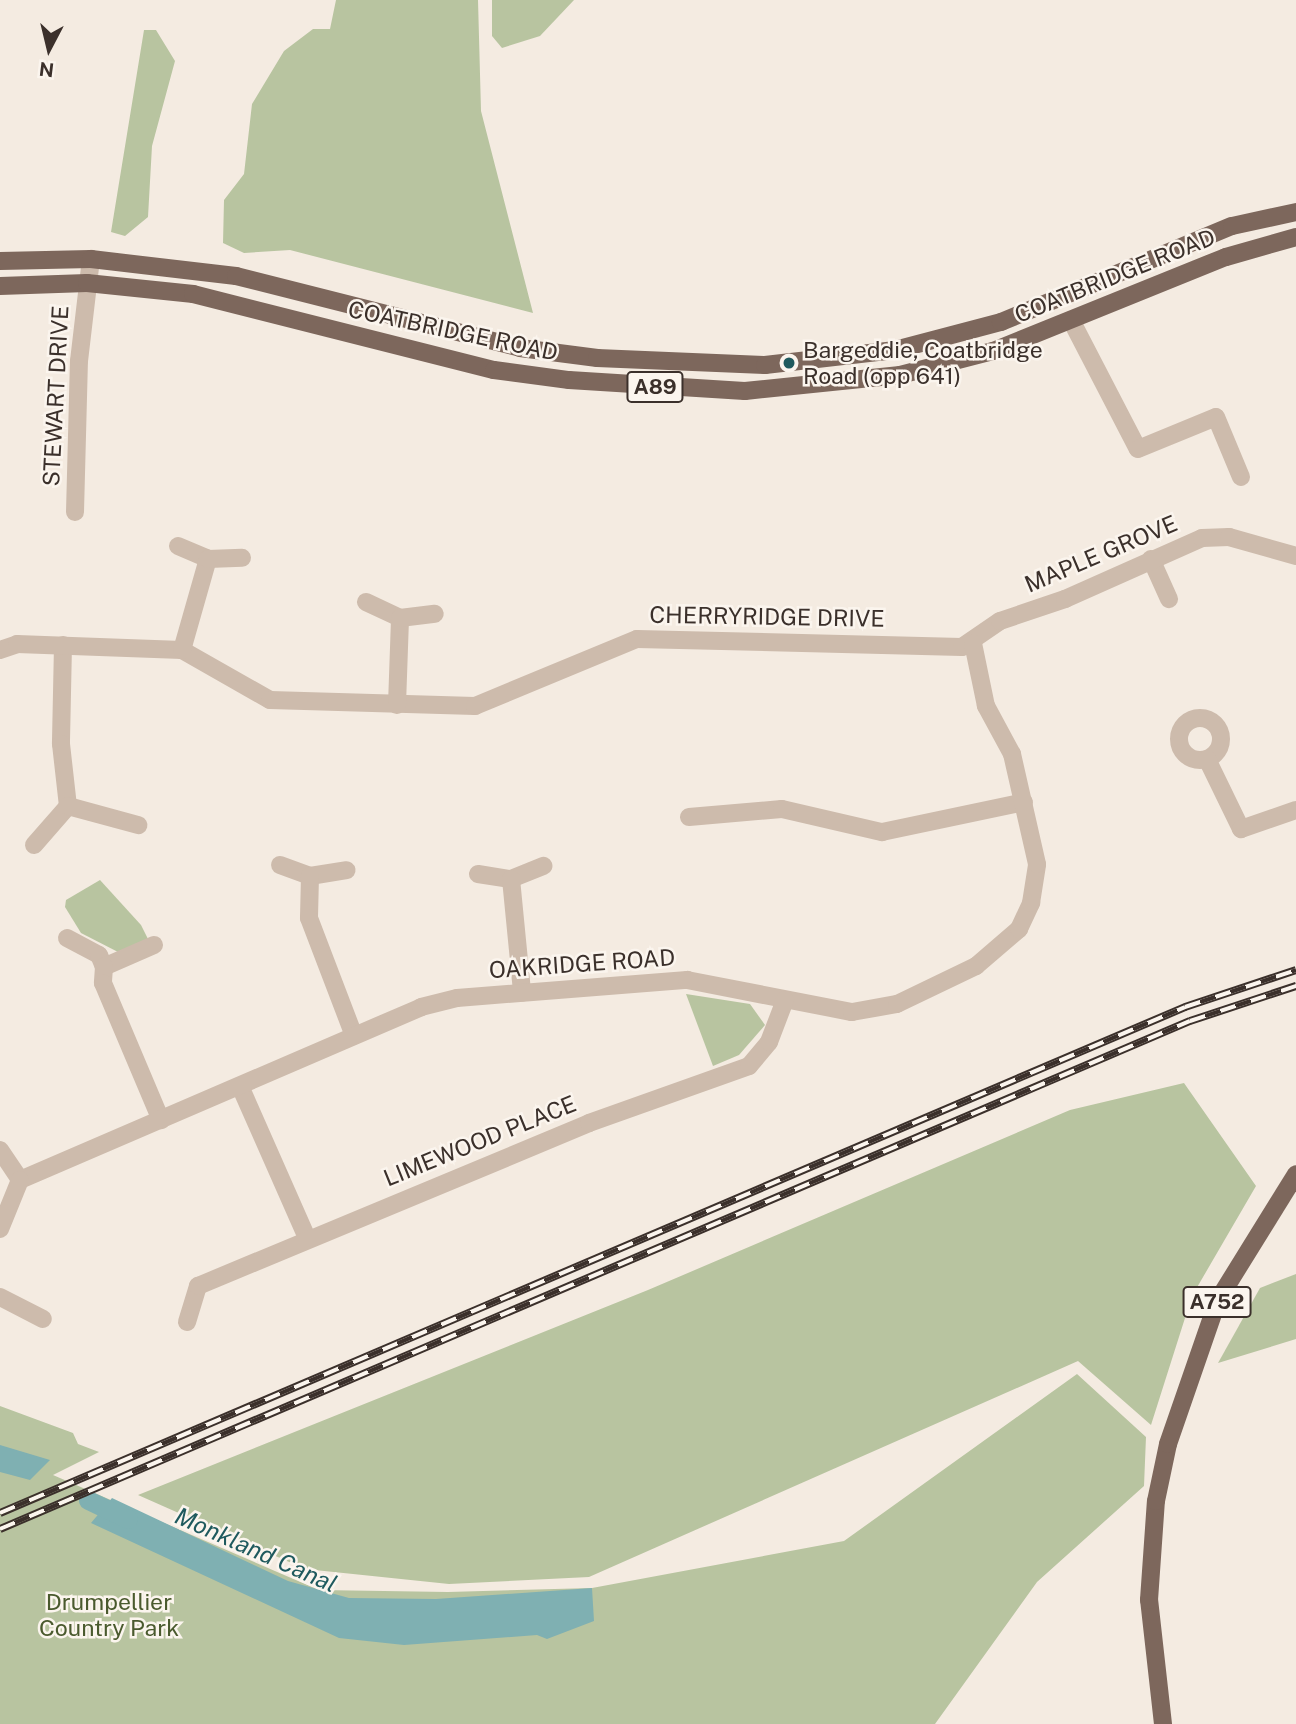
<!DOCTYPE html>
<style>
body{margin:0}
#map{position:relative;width:1296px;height:1724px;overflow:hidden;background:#f4ebe1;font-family:"Public Sans",sans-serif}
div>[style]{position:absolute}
.green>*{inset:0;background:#b8c4a0}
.water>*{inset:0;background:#7fb0b2}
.canal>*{height:19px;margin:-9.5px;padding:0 9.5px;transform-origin:9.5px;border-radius:9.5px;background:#7fb0b2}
.minor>*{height:18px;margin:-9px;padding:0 9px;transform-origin:9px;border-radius:9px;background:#cdbbac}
.minor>.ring{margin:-9px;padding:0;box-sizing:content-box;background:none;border:18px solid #cdbbac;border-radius:50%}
.major>*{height:18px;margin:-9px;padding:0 9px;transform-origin:9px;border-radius:9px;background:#7d675c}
.rail>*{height:8px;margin-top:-4px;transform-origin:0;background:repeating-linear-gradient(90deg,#fbf5ee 0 16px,#3b302b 0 32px);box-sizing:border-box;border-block:2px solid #3b302b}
.dots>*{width:19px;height:19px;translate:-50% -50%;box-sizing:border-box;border:4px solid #fbf5ee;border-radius:50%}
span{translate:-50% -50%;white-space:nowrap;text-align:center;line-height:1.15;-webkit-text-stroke:5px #fbf5ee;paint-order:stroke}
.shield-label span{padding:2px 5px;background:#fbf5ee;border:2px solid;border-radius:5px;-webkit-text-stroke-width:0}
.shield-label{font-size:21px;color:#3b302b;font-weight:700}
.street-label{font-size:23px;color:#3b302b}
.poi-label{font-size:23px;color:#3b302b}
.left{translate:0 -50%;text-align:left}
.park-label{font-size:23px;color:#4a5a2e}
.water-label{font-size:24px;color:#1f5a5e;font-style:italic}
.north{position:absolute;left:14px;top:14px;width:70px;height:70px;-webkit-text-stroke:5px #fbf5ee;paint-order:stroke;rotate:187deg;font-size:19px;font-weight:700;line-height:28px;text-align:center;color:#3b302b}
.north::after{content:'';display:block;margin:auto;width:24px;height:32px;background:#3b302b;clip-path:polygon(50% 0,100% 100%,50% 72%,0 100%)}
</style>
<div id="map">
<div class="green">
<div style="clip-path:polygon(336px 0,478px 0,481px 111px,533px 313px,290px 250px,244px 253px,223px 243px,224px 200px,244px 174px,252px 104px,284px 51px,313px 29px,330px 29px)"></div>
<div style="clip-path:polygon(492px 0,574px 0,540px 36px,502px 48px,492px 36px)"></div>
<div style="clip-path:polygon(144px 30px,156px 30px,175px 61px,152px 146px,148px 217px,125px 236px,111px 232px)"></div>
<div style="clip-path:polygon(100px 880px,141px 925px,148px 939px,118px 952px,81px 933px,65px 907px,66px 900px)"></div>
<div style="clip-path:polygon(686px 994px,750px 1004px,765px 1025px,739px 1055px,713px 1066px)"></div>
<div style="clip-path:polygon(1184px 1083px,1256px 1186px,1192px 1296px,1151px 1425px,1078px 1361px,589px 1577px,449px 1584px,305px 1569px,138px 1495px,648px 1290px,1070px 1110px)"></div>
<div style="clip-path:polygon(1296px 1274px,1296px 1339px,1218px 1363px,1260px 1288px)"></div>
<div style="clip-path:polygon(1077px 1374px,1146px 1437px,1144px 1486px,1037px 1582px,935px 1724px,0 1724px,0 1406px,73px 1433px,78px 1444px,99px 1452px,53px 1475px,319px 1590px,448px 1592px,592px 1588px,844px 1541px)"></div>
</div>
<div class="water">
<div style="clip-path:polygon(0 1445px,50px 1460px,30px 1480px,0 1472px)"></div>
<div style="clip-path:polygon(112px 1498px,288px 1581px,349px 1598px,436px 1599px,592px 1588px,594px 1621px,547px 1639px,537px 1635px,404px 1645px,339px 1638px,91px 1523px)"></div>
</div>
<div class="canal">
<div style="left:88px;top:1500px;width:44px;rotate:25.4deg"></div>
</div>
<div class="minor">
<div style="left:1071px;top:320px;width:145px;rotate:62.6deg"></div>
<div style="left:1138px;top:449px;width:84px;rotate:-22.3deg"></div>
<div style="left:1216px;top:417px;width:65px;rotate:67.4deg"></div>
<div style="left:75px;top:512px;width:151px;rotate:-88.5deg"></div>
<div style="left:79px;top:361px;width:103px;rotate:-83.3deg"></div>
<div style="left:178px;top:546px;width:33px;rotate:23deg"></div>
<div style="left:1151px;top:559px;width:44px;rotate:65.8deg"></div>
<div style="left:366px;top:602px;width:38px;rotate:25deg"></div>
<div style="left:63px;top:645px;width:99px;rotate:91.2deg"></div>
<div style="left:61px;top:744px;width:62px;rotate:83.6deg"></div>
<div style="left:0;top:650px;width:18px;rotate:-19deg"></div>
<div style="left:17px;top:644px;width:165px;rotate:2.1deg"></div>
<div style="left:182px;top:650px;width:101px;rotate:29.6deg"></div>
<div style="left:270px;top:700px;width:205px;rotate:1.7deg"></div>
<div style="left:475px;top:706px;width:175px;rotate:-22.5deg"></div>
<div style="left:637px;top:639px;width:325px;rotate:1.4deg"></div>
<div style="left:962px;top:647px;width:46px;rotate:-34.4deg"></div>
<div style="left:1000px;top:621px;width:69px;rotate:-18.7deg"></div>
<div style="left:1065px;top:599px;width:150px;rotate:-24deg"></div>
<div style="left:1202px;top:538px;width:27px;rotate:-2deg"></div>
<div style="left:1229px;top:537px;width:70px;rotate:15.8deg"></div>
<div style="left:182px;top:650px;width:95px;rotate:-74.1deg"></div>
<div style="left:208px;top:559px;width:34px;rotate:-2deg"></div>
<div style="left:397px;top:705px;width:87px;rotate:-88deg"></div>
<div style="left:400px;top:618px;width:35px;rotate:-7deg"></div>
<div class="ring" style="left:1179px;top:718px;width:24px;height:24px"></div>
<div style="left:1207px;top:759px;width:78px;rotate:64.1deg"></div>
<div style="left:1241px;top:829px;width:58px;rotate:-19.1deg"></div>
<div style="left:689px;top:817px;width:93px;rotate:-4.9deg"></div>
<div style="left:782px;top:809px;width:103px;rotate:13deg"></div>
<div style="left:882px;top:832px;width:145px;rotate:-11.9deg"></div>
<div style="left:34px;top:845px;width:52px;rotate:-48.9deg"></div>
<div style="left:68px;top:806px;width:73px;rotate:15.2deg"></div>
<div style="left:280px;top:865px;width:32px;rotate:20deg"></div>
<div style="left:310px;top:876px;width:37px;rotate:-9deg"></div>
<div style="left:478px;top:874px;width:33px;rotate:9deg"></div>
<div style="left:511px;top:879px;width:35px;rotate:-22deg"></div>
<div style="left:310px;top:876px;width:42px;rotate:91.4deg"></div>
<div style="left:309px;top:918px;width:126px;rotate:69.1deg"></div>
<div style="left:511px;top:879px;width:114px;rotate:84.4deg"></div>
<div style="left:67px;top:938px;width:36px;rotate:28deg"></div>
<div style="left:99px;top:955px;width:13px;rotate:67deg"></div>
<div style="left:154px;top:945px;width:55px;rotate:156.3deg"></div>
<div style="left:104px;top:967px;width:16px;rotate:94deg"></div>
<div style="left:103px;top:983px;width:149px;rotate:67.1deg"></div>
<div style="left:240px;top:1086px;width:166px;rotate:66.2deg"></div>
<div style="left:0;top:1150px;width:36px;rotate:56deg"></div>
<div style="left:20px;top:1180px;width:437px;rotate:-23.3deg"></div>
<div style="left:421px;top:1007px;width:37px;rotate:-14deg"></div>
<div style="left:457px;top:998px;width:231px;rotate:-4.5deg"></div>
<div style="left:687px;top:980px;width:168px;rotate:11deg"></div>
<div style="left:852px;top:1012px;width:46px;rotate:-10.1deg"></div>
<div style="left:897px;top:1004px;width:88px;rotate:-25.7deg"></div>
<div style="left:976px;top:966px;width:57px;rotate:-40.7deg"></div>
<div style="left:1019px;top:929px;width:29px;rotate:-65deg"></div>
<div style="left:1031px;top:903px;width:39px;rotate:-81deg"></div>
<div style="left:1037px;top:864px;width:113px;rotate:-102.8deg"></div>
<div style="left:1012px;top:754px;width:55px;rotate:-118.4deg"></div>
<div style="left:986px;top:706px;width:64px;rotate:-101.7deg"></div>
<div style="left:0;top:1229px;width:53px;rotate:-67.8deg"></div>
<div style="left:0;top:1297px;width:48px;rotate:27.1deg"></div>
<div style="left:187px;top:1322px;width:38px;rotate:-73deg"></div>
<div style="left:198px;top:1286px;width:424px;rotate:-22.6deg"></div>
<div style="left:589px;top:1123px;width:170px;rotate:-19.6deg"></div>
<div style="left:749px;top:1066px;width:31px;rotate:-50deg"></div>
<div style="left:769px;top:1042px;width:45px;rotate:-69.1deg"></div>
</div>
<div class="major">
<div style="left:0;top:261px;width:91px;rotate:-1.3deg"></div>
<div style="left:91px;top:259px;width:146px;rotate:6.7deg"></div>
<div style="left:236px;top:276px;width:293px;rotate:14.2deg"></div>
<div style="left:520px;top:348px;width:78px;rotate:7.4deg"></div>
<div style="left:597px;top:358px;width:168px;rotate:2.4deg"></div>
<div style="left:765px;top:365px;width:131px;rotate:-6.6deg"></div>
<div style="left:895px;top:350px;width:110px;rotate:-14.8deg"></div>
<div style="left:1001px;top:322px;width:250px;rotate:-22.6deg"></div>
<div style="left:1232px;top:226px;width:66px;rotate:-12.3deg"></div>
<div style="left:0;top:286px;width:87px;rotate:-2deg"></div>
<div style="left:87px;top:283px;width:107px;rotate:5.9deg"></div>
<div style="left:193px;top:294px;width:310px;rotate:14.2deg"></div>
<div style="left:494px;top:370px;width:76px;rotate:7.6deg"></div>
<div style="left:569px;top:380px;width:176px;rotate:3.6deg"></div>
<div style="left:745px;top:391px;width:156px;rotate:-5.9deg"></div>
<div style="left:900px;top:375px;width:96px;rotate:-14.5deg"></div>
<div style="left:993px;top:351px;width:251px;rotate:-22deg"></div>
<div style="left:1226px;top:257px;width:73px;rotate:-15.9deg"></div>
<div style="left:1163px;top:1724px;width:125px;rotate:-96.4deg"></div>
<div style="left:1149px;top:1600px;width:99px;rotate:-86deg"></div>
<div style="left:1156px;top:1501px;width:58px;rotate:-78.1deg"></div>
<div style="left:1168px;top:1444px;width:152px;rotate:-70.9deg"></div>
<div style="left:1218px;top:1300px;width:148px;rotate:-58.2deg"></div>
</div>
<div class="rail">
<div style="left:0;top:1513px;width:1289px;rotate:-23.12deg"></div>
<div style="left:1185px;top:1007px;width:117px;rotate:-18.4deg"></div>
<div style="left:0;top:1529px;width:1294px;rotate:-23.12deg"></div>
<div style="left:1190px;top:1021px;width:112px;rotate:-18.3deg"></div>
</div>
<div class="dots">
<div style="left:789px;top:363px;background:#1f5a5e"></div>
</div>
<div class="shield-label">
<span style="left:655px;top:387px">A89</span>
<span style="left:1217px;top:1302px">A752</span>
</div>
<div class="street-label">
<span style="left:1115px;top:276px;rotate:-22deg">COATBRIDGE ROAD</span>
<span style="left:453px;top:331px;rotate:12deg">COATBRIDGE ROAD</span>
<span style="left:56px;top:396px;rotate:-87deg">STEWART DRIVE</span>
<span style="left:1101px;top:554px;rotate:-23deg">MAPLE GROVE</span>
<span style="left:767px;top:617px;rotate:1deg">CHERRYRIDGE DRIVE</span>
<span style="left:582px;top:964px;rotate:-4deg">OAKRIDGE ROAD</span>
<span style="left:480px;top:1141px;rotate:-22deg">LIMEWOOD PLACE</span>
</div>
<div class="poi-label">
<span class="left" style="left:803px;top:363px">Bargeddie, Coatbridge<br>Road (opp 641)</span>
</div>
<div class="park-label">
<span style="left:109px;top:1615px">Drumpellier<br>Country Park</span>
</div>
<div class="water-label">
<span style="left:256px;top:1550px;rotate:24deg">Monkland Canal</span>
</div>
<div class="north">N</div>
</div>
